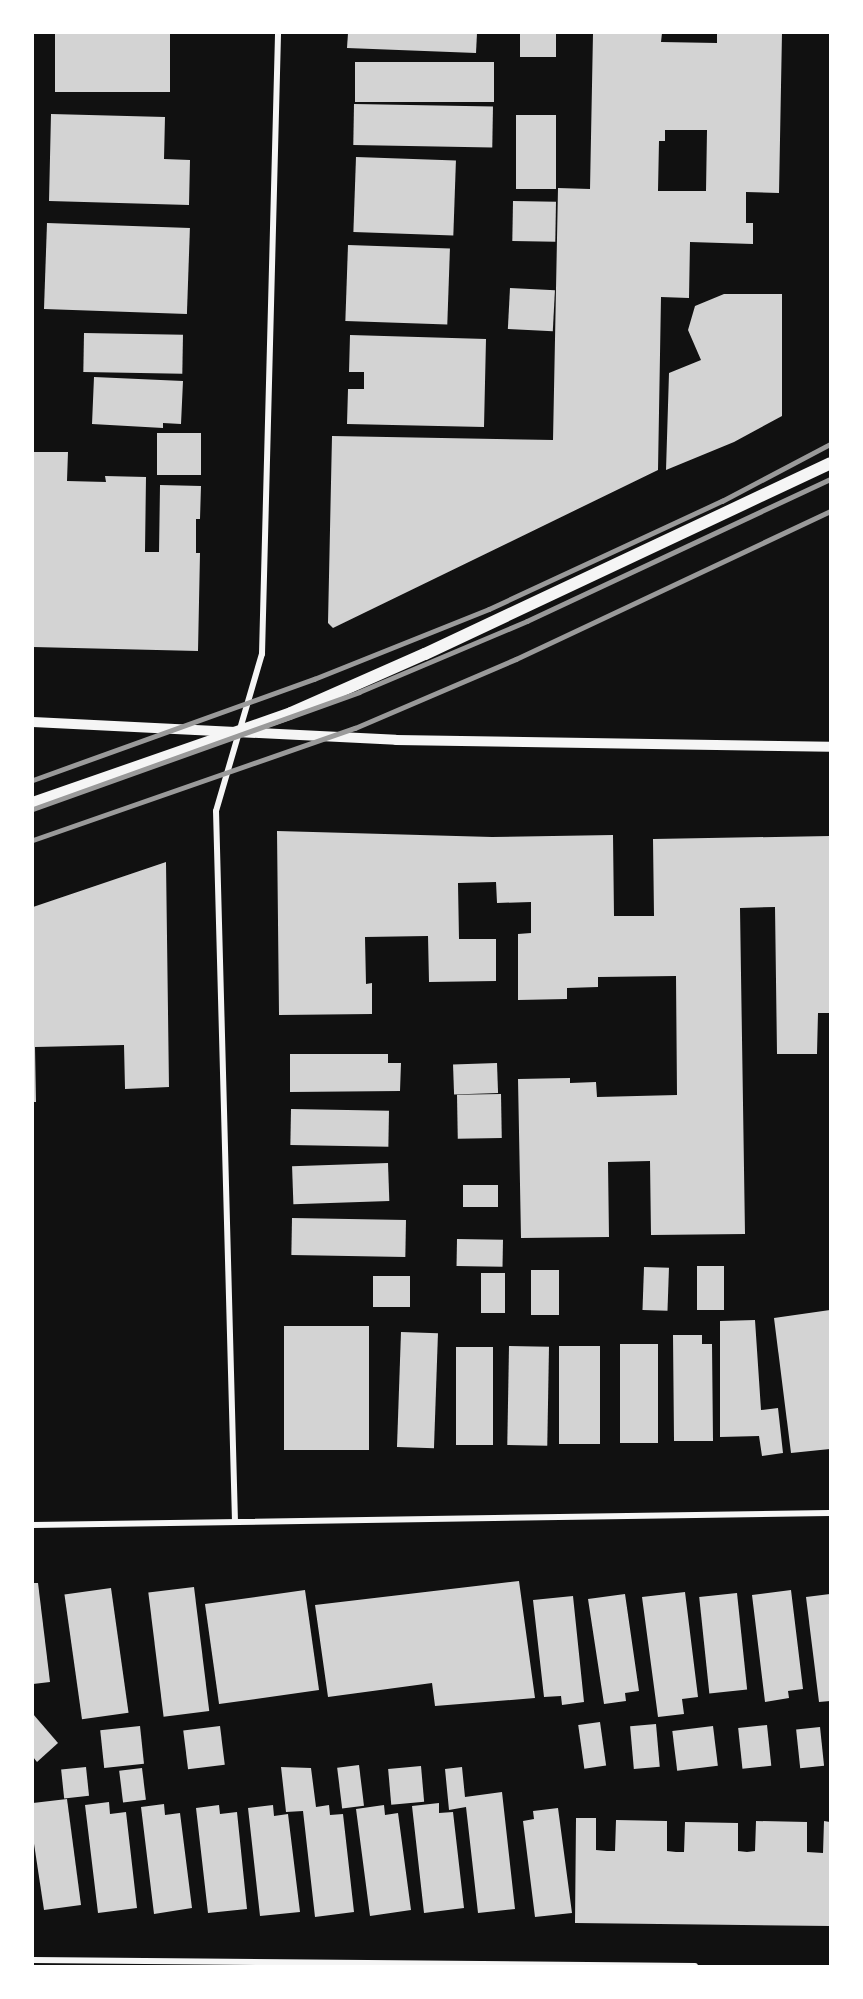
<!DOCTYPE html>
<style>
body{margin:0}
#map{position:relative;width:863px;height:1999px;overflow:hidden;background:#111;font-family:"IBM Plex Serif",serif}
div>[style]{position:absolute}
.building>*{inset:0;background:#d3d3d3;transform-origin:0 0}
.minor>*{height:6px;margin:-3px;padding:0 3px;transform-origin:3px;border-radius:3px;background:#f5f5f5}
.tertiary>*{height:10px;margin:-5px;padding:0 5px;transform-origin:5px;border-radius:5px;background:#f5f5f5}
.secondary>*{height:12px;margin:-6px;padding:0 6px;transform-origin:6px;border-radius:6px;background:#f5f5f5}
.rail>*{height:4.5px;margin:-2.25px;padding:0 2.25px;transform-origin:2.25px;border-radius:2.25px;background:#9a9a9a}
span{translate:-50% -50%;white-space:nowrap;text-align:center;line-height:1.15;-webkit-text-stroke:6px #fff;paint-order:stroke}
.frame{position:absolute;inset:0;border:34px solid #fff;pointer-events:none}
</style>
<div id="map">
<div class="building">
<div style="left:55px;top:33px;width:115px;height:59px"></div>
<div style="clip-path:polygon(348px 33px,477px 33px,476px 53px,347px 48px)"></div>
<div style="left:520px;top:33px;width:36px;height:24px"></div>
<div style="clip-path:polygon(evenodd,593px 33px,662px 33px,661px 42px,717px 43px,717px 33px,782px 33px,779px 193px,746px 192px,746px 223px,753px 223px,753px 244px,690px 242px,689px 298px,661px 297px,658px 470px,333px 628px,328px 623px,332px 436px,553px 440px,558px 188px,590px 189px,593px 33px,665px 130px,707px 130px,706px 191px,658px 191px,659px 141px,665px 141px,665px 130px)"></div>
<div style="left:355px;top:62px;width:139px;height:40px"></div>
<div style="left:354px;top:104px;width:139px;height:41px;rotate:1deg"></div>
<div style="clip-path:polygon(51px 114px,165px 117px,164px 159px,190px 160px,189px 205px,49px 201px)"></div>
<div style="left:516px;top:115px;width:40px;height:74px"></div>
<div style="left:356px;top:157px;width:100px;height:75px;rotate:2deg"></div>
<div style="left:513px;top:201px;width:43px;height:40px;rotate:1deg"></div>
<div style="left:47px;top:223px;width:143px;height:86px;rotate:2deg"></div>
<div style="left:348px;top:245px;width:102px;height:76px;rotate:2deg"></div>
<div style="left:510px;top:288px;width:45px;height:41px;rotate:3deg"></div>
<div style="clip-path:polygon(724px 294px,782px 294px,782px 416px,734px 442px,666px 470px,669px 373px,701px 360px,688px 330px,695px 306px)"></div>
<div style="left:84px;top:333px;width:99px;height:39px;rotate:1deg"></div>
<div style="clip-path:polygon(350px 335px,486px 339px,484px 427px,347px 424px,348px 389px,364px 389px,364px 372px,349px 372px)"></div>
<div style="clip-path:polygon(94px 377px,183px 381px,181px 424px,163px 423px,163px 428px,92px 424px)"></div>
<div style="left:157px;top:433px;width:44px;height:42px"></div>
<div style="clip-path:polygon(33px 452px,68px 452px,67px 481px,106px 482px,105px 476px,146px 477px,145px 552px,159px 552px,160px 485px,201px 486px,200px 519px,196px 519px,196px 553px,200px 553px,198px 651px,33px 647px)"></div>
<div style="clip-path:polygon(277px 831px,492px 837px,613px 835px,614px 916px,654px 916px,653px 839px,830px 836px,830px 1013px,818px 1013px,817px 1054px,777px 1054px,775px 907px,740px 908px,745px 1234px,651px 1235px,650px 1161px,608px 1162px,609px 1237px,521px 1238px,518px 1079px,570px 1078px,570px 1083px,596px 1082px,597px 1097px,677px 1095px,676px 976px,598px 977px,598px 987px,567px 988px,567px 999px,518px 1000px,518px 934px,531px 933px,531px 902px,497px 903px,496px 882px,458px 883px,459px 939px,496px 939px,496px 981px,429px 982px,428px 936px,365px 937px,366px 984px,372px 983px,372px 1014px,279px 1015px)"></div>
<div style="clip-path:polygon(166px 862px,169px 1087px,125px 1089px,124px 1045px,35px 1047px,36px 1102px,33px 1102px,33px 907px)"></div>
<div style="clip-path:polygon(290px 1054px,388px 1054px,388px 1063px,401px 1063px,400px 1091px,290px 1092px)"></div>
<div style="left:497px;top:1063px;width:30px;height:44px;rotate:88deg"></div>
<div style="left:501px;top:1094px;width:44px;height:44px;rotate:89deg"></div>
<div style="left:291px;top:1109px;width:98px;height:36px;rotate:1deg"></div>
<div style="left:388px;top:1163px;width:38px;height:96px;rotate:88deg"></div>
<div style="left:498px;top:1185px;width:22px;height:35px;rotate:90deg"></div>
<div style="left:292px;top:1218px;width:114px;height:37px;rotate:1deg"></div>
<div style="left:457px;top:1239px;width:46px;height:27px;rotate:1deg"></div>
<div style="left:697px;top:1266px;width:27px;height:44px"></div>
<div style="left:644px;top:1267px;width:25px;height:43px;rotate:2deg"></div>
<div style="left:531px;top:1270px;width:28px;height:45px"></div>
<div style="left:481px;top:1273px;width:24px;height:40px"></div>
<div style="left:373px;top:1276px;width:37px;height:31px"></div>
<div style="clip-path:polygon(830px 1310px,830px 1449px,791px 1453px,774px 1318px)"></div>
<div style="clip-path:polygon(755px 1320px,761px 1410px,778px 1408px,783px 1453px,762px 1456px,759px 1436px,720px 1437px,720px 1321px)"></div>
<div style="left:369px;top:1326px;width:124px;height:85px;rotate:90deg"></div>
<div style="left:401px;top:1332px;width:37px;height:115px;rotate:2deg"></div>
<div style="clip-path:polygon(673px 1335px,702px 1335px,702px 1344px,712px 1344px,713px 1441px,674px 1441px)"></div>
<div style="left:620px;top:1344px;width:38px;height:99px"></div>
<div style="left:509px;top:1346px;width:40px;height:99px;rotate:1deg"></div>
<div style="left:559px;top:1346px;width:41px;height:98px"></div>
<div style="left:456px;top:1347px;width:37px;height:98px"></div>
<div style="clip-path:polygon(519px 1581px,535px 1698px,435px 1706px,432px 1683px,328px 1697px,315px 1605px)"></div>
<div style="clip-path:polygon(33px 1583px,38px 1583px,50px 1682px,33px 1684px)"></div>
<div style="left:194px;top:1587px;width:125px;height:46px;rotate:83deg"></div>
<div style="left:111px;top:1588px;width:126px;height:47px;rotate:82deg"></div>
<div style="left:305px;top:1590px;width:101px;height:101px;rotate:82deg"></div>
<div style="clip-path:polygon(791px 1590px,803px 1689px,788px 1691px,789px 1698px,765px 1702px,752px 1595px)"></div>
<div style="clip-path:polygon(685px 1592px,698px 1697px,682px 1699px,684px 1714px,658px 1717px,642px 1597px)"></div>
<div style="left:737px;top:1593px;width:97px;height:38px;rotate:84deg"></div>
<div style="clip-path:polygon(625px 1594px,639px 1691px,625px 1693px,626px 1701px,604px 1704px,588px 1599px)"></div>
<div style="clip-path:polygon(830px 1594px,830px 1701px,819px 1702px,806px 1597px)"></div>
<div style="clip-path:polygon(573px 1596px,584px 1702px,562px 1705px,561px 1696px,544px 1697px,533px 1600px)"></div>
<div style="clip-path:polygon(33px 1714px,58px 1743px,37px 1762px,33px 1757px)"></div>
<div style="left:600px;top:1722px;width:44px;height:22px;rotate:82deg"></div>
<div style="left:656px;top:1724px;width:43px;height:26px;rotate:85deg"></div>
<div style="left:767px;top:1725px;width:41px;height:29px;rotate:84deg"></div>
<div style="left:140px;top:1726px;width:38px;height:40px;rotate:84deg"></div>
<div style="left:220px;top:1726px;width:39px;height:37px;rotate:83deg"></div>
<div style="left:713px;top:1726px;width:40px;height:41px;rotate:83deg"></div>
<div style="left:820px;top:1727px;width:39px;height:24px;rotate:84deg"></div>
<div style="left:359px;top:1765px;width:41px;height:22px;rotate:83deg"></div>
<div style="left:421px;top:1766px;width:36px;height:33px;rotate:85deg"></div>
<div style="left:86px;top:1767px;width:29px;height:25px;rotate:84deg"></div>
<div style="clip-path:polygon(281px 1767px,311px 1768px,316px 1807px,329px 1805px,330px 1815px,343px 1814px,354px 1912px,315px 1917px,303px 1811px,286px 1812px)"></div>
<div style="clip-path:polygon(462px 1767px,465px 1797px,502px 1792px,515px 1909px,478px 1913px,466px 1807px,449px 1810px,445px 1769px)"></div>
<div style="left:142px;top:1768px;width:32px;height:23px;rotate:83deg"></div>
<div style="clip-path:polygon(67px 1799px,81px 1905px,44px 1910px,33px 1837px,33px 1803px)"></div>
<div style="clip-path:polygon(109px 1802px,110px 1814px,126px 1812px,137px 1908px,98px 1913px,85px 1805px)"></div>
<div style="clip-path:polygon(439px 1803px,439px 1813px,453px 1812px,464px 1908px,424px 1913px,412px 1806px)"></div>
<div style="clip-path:polygon(164px 1804px,165px 1815px,180px 1813px,192px 1908px,154px 1914px,141px 1807px)"></div>
<div style="clip-path:polygon(219px 1805px,220px 1814px,237px 1812px,247px 1909px,208px 1913px,196px 1808px)"></div>
<div style="clip-path:polygon(273px 1805px,274px 1816px,288px 1814px,300px 1912px,260px 1916px,248px 1808px)"></div>
<div style="clip-path:polygon(384px 1805px,385px 1815px,398px 1813px,411px 1910px,370px 1916px,356px 1809px)"></div>
<div style="clip-path:polygon(558px 1808px,572px 1913px,535px 1917px,523px 1821px,534px 1819px,533px 1811px)"></div>
<div style="clip-path:polygon(576px 1818px,596px 1818px,596px 1850px,607px 1851px,615px 1851px,616px 1820px,667px 1821px,667px 1851px,676px 1852px,684px 1852px,685px 1822px,738px 1823px,738px 1851px,747px 1852px,755px 1851px,756px 1821px,807px 1822px,807px 1852px,823px 1853px,824px 1821px,830px 1822px,830px 1926px,575px 1923px)"></div>
</div>
<div class="minor">
<div style="left:235px;top:1522px;width:711px;rotate:-91.53deg"></div>
<div style="left:216px;top:811px;width:164px;rotate:-73.7deg"></div>
<div style="left:262px;top:654px;width:621px;rotate:-88.52deg"></div>
<div style="left:33px;top:1525px;width:797px;rotate:-0.86deg"></div>
<div style="left:33px;top:1960px;width:662px;rotate:0.52deg"></div>
</div>
<div class="tertiary">
<div style="left:33px;top:722px;width:363px;rotate:2.8deg"></div>
<div style="left:396px;top:740px;width:434px;rotate:0.9deg"></div>
</div>
<div class="secondary">
<div style="left:33px;top:803px;width:273px;rotate:-19.2deg"></div>
<div style="left:291px;top:713px;width:146px;rotate:-23.8deg"></div>
<div style="left:425px;top:654px;width:448px;rotate:-25.2deg"></div>
</div>
<div class="rail">
<div style="left:33px;top:780px;width:299px;rotate:-19.8deg"></div>
<div style="left:314px;top:679px;width:188px;rotate:-21.8deg"></div>
<div style="left:489px;top:609px;width:257px;rotate:-24.9deg"></div>
<div style="left:722px;top:501px;width:122px;rotate:-27.8deg"></div>
<div style="left:33px;top:809px;width:346px;rotate:-19.7deg"></div>
<div style="left:359px;top:692px;width:182px;rotate:-22.9deg"></div>
<div style="left:527px;top:621px;width:335px;rotate:-25.1deg"></div>
<div style="left:33px;top:840px;width:341px;rotate:-19.2deg"></div>
<div style="left:355px;top:728px;width:175px;rotate:-23.2deg"></div>
<div style="left:516px;top:659px;width:347px;rotate:-25.2deg"></div>
</div>
<div class="frame"></div>
</div>
